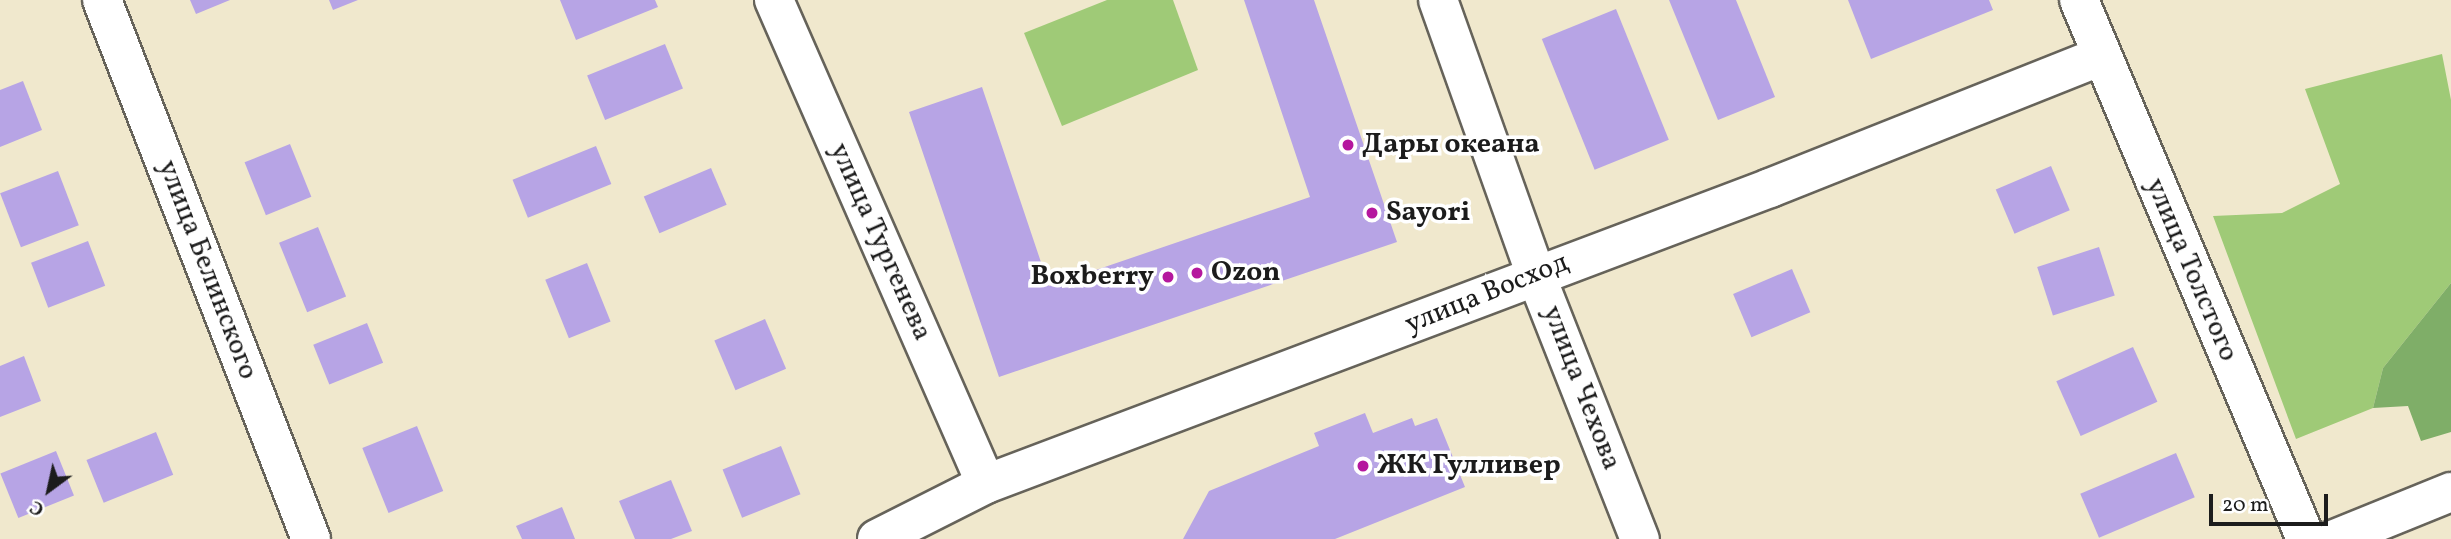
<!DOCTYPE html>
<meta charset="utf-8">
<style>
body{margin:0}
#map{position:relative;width:2451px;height:539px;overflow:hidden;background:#f0e8cd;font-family:Vollkorn,serif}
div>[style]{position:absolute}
.green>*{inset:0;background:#9fca77}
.forest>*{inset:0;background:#7fae68}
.building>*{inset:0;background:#b7a4e5;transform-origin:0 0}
.roads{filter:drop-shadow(2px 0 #66635a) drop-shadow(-2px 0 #66635a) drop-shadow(0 2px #66635a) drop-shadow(0 -2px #66635a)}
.minor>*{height:38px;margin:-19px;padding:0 19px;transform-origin:19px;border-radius:19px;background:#fff}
.dots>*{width:19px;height:19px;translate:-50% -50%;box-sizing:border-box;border:4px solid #fff;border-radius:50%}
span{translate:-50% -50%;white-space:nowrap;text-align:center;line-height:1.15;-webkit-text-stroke:7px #fff;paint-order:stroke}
.poi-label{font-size:28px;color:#1c1c1c;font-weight:700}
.left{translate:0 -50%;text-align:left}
.right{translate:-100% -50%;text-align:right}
.street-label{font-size:28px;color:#1c1c1c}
.north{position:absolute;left:14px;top:455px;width:70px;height:70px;-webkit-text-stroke:5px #fff;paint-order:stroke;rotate:213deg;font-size:19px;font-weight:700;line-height:28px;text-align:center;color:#1c1c1c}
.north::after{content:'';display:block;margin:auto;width:24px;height:32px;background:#1c1c1c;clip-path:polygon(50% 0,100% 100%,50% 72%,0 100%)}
.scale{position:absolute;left:2209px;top:494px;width:119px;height:32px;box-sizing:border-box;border:4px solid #1c1c1c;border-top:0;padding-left:9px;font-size:21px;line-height:24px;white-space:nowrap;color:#1c1c1c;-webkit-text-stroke:5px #fff;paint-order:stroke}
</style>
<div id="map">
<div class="green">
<div style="clip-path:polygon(1107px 0,1173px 0,1198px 70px,1062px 126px,1024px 33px)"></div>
<div style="clip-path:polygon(2442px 54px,2451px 100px,2451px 283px,2383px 368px,2373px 408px,2296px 439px,2213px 216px,2282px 213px,2340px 184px,2305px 89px)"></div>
</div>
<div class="forest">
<div style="clip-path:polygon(2451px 283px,2451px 432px,2421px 441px,2408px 406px,2373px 408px,2383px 368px)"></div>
</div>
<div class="building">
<div style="clip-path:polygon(190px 0,230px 0,196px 14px)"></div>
<div style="clip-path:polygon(329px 0,358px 0,333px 10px)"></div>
<div style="clip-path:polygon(560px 0,655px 0,658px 7px,576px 40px)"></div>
<div style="clip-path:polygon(1244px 0,1314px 0,1397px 242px,999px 377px,909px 112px,982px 87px,1049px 286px,1310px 197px)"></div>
<div style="clip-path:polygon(1669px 0,1736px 0,1775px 97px,1718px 120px)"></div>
<div style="clip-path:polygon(1848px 0,1989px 0,1993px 10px,1871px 59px)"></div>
<div style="left:1616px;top:9px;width:141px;height:80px;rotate:68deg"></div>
<div style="left:665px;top:44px;width:48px;height:84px;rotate:68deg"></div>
<div style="clip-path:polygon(23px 81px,42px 130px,0 147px,0 90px)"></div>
<div style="left:290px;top:144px;width:57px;height:49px;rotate:68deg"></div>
<div style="left:596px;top:146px;width:41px;height:90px;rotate:68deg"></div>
<div style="left:2051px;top:166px;width:48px;height:60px;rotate:67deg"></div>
<div style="left:711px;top:168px;width:40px;height:73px;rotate:67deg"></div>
<div style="left:58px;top:171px;width:58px;height:62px;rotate:69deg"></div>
<div style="left:318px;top:227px;width:75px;height:42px;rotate:68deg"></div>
<div style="left:88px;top:241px;width:48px;height:61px;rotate:69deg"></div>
<div style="left:2099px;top:247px;width:51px;height:65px;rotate:72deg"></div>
<div style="left:587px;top:263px;width:63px;height:45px;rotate:68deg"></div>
<div style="left:1792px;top:269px;width:47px;height:64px;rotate:67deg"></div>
<div style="left:765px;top:319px;width:54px;height:55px;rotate:67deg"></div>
<div style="left:367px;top:323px;width:43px;height:58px;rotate:68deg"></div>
<div style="left:2133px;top:347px;width:60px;height:84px;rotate:66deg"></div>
<div style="clip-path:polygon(24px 356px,41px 401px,0 417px,0 366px)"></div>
<div style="clip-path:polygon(1365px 413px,1373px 433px,1412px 418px,1415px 426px,1437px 418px,1465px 487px,1335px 539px,1183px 539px,1209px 491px,1319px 446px,1314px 433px)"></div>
<div style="left:417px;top:426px;width:70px;height:59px;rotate:68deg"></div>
<div style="left:156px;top:432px;width:46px;height:75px;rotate:68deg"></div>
<div style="left:781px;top:446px;width:52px;height:63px;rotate:68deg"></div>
<div style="left:56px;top:451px;width:48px;height:60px;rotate:68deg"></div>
<div style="left:2176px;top:453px;width:48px;height:104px;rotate:67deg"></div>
<div style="clip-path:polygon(671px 480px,692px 531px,671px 539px,635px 539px,619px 501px)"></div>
<div style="clip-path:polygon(562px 507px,575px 539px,522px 539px,516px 526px)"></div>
</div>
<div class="roads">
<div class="minor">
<div style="left:102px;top:0;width:578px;rotate:68.81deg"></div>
<div style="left:774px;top:0;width:528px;rotate:66.35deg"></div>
<div style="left:1438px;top:0;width:290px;rotate:70.4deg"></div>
<div style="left:1535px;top:273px;width:286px;rotate:68.5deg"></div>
<div style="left:2079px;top:0;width:585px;rotate:67.16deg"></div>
<div style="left:877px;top:539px;width:122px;rotate:-26.8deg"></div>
<div style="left:986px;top:484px;width:838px;rotate:-20.68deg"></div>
<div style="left:1770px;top:188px;width:355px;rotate:-21.7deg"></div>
<div style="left:2335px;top:539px;width:125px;rotate:-22.1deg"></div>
</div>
</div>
<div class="dots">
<div style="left:1348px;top:145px;background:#b5179e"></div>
<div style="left:1372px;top:213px;background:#b5179e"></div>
<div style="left:1197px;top:273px;background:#b5179e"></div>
<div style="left:1168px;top:277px;background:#b5179e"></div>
<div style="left:1363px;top:466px;background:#b5179e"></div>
</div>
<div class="poi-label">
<span class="left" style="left:1362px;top:145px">Дары океана</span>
<span class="left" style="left:1386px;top:213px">Sayori</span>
<span class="left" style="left:1211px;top:273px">Ozon</span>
<span class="right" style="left:1154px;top:277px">Boxberry</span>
<span class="left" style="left:1377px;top:466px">ЖК Гулливер</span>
</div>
<div class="street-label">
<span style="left:880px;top:242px;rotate:66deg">улица Тургенева</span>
<span style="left:207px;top:270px;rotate:69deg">улица Белинского</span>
<span style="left:2191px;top:270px;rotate:67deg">улица Толстого</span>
<span style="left:1487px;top:294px;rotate:-22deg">улица Восход</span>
<span style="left:1581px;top:388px;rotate:69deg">улица Чехова</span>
</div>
<div class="north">С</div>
<div class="scale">20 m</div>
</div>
